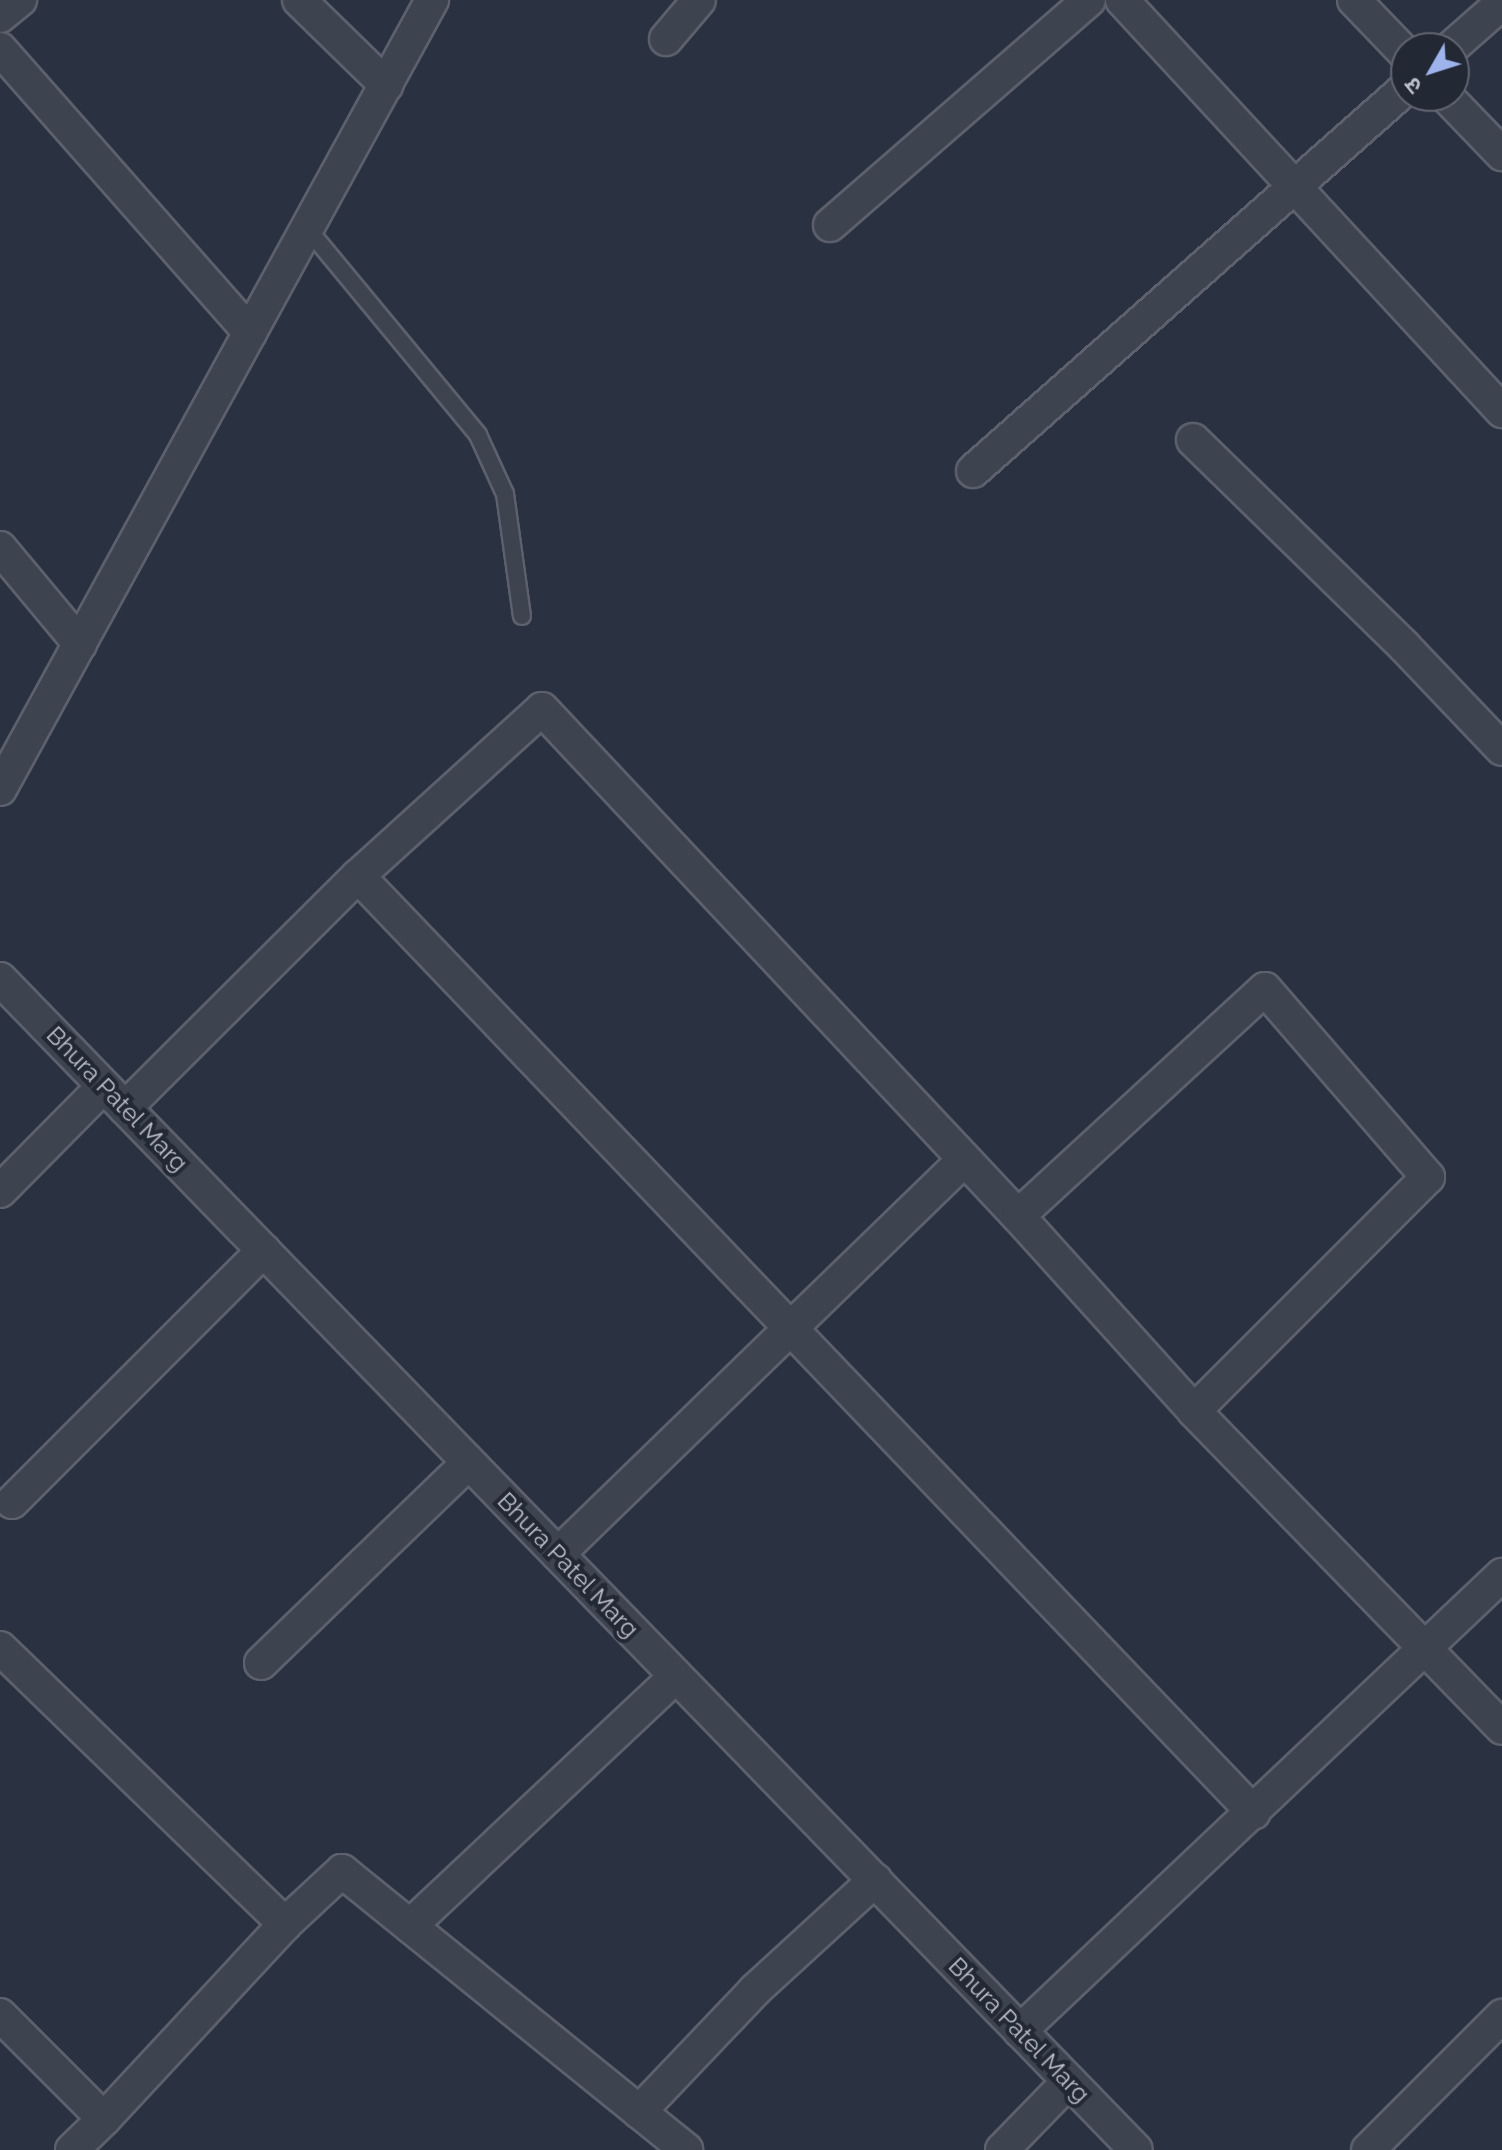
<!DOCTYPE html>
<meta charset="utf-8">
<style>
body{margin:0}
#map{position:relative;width:1502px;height:2150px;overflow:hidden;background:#2a3140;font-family:Raleway,"Noto Sans Devanagari",sans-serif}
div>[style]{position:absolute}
.roads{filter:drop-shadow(2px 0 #5c616d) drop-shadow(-2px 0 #5c616d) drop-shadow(0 2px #5c616d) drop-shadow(0 -2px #5c616d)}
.service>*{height:16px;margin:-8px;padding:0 8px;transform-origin:8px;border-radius:8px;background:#3e4350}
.minor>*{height:32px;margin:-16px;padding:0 16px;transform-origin:16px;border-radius:16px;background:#3e4350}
span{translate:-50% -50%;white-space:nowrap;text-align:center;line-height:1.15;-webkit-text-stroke:8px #232835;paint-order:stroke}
.street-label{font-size:24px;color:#bbbfca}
.north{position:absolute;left:1390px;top:32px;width:80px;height:80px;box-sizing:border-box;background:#232835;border:2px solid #606471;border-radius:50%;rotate:231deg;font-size:22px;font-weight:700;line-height:32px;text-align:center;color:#bbbfca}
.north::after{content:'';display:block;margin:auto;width:28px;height:36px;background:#9eb2ec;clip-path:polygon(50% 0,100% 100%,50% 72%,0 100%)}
</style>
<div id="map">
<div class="roads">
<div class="service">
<div style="left:307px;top:228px;width:268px;rotate:50.4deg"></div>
<div style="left:478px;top:435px;width:65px;rotate:65.4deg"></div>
<div style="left:505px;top:494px;width:123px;rotate:82.1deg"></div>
</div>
<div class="minor">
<div style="left:299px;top:0;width:122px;rotate:44.3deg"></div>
<div style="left:1122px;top:0;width:560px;rotate:47.24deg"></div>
<div style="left:1354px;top:0;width:75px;rotate:46.1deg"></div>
<div style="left:0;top:16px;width:26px;rotate:-39deg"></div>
<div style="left:666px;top:39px;width:51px;rotate:-49.8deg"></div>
<div style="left:1451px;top:48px;width:68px;rotate:-41.4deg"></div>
<div style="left:0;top:49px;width:378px;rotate:48.6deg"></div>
<div style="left:1446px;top:96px;width:81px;rotate:46deg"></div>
<div style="left:830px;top:225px;width:343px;rotate:-41deg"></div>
<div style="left:1193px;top:440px;width:295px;rotate:44.3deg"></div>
<div style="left:1404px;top:646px;width:142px;rotate:46.4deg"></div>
<div style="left:973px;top:471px;width:578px;rotate:-41.49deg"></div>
<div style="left:0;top:548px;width:125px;rotate:50.2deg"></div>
<div style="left:0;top:789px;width:900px;rotate:-61.3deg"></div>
<div style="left:358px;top:876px;width:1296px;rotate:46.28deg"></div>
<div style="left:0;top:979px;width:1631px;rotate:45.87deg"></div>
<div style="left:125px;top:1108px;width:329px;rotate:-44.9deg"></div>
<div style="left:358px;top:876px;width:248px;rotate:-42.2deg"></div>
<div style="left:542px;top:709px;width:695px;rotate:46.81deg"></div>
<div style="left:1018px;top:1216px;width:263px;rotate:47.9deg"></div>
<div style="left:1194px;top:1411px;width:442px;rotate:45.8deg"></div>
<div style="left:0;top:1191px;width:146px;rotate:-45.3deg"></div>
<div style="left:1018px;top:1216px;width:335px;rotate:-42.6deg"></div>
<div style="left:1265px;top:989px;width:249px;rotate:49.1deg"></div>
<div style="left:1428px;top:1177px;width:331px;rotate:135deg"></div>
<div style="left:12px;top:1502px;width:356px;rotate:-45deg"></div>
<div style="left:558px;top:1554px;width:566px;rotate:-44.14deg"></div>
<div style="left:0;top:1648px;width:397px;rotate:44.1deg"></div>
<div style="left:261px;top:1663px;width:288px;rotate:-44deg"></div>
<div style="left:410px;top:1926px;width:365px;rotate:-43.2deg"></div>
<div style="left:0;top:2015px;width:147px;rotate:45deg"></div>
<div style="left:104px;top:2119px;width:266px;rotate:-47.1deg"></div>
<div style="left:285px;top:1924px;width:78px;rotate:-42.9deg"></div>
<div style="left:342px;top:1871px;width:443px;rotate:39deg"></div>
<div style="left:1020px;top:2031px;width:664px;rotate:-43.41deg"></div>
<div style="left:639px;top:2112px;width:168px;rotate:-46.4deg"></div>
<div style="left:755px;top:1990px;width:163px;rotate:-42.5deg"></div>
<div style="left:72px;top:2150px;width:45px;rotate:-44.1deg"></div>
<div style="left:1002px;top:2150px;width:96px;rotate:-45.8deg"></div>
<div style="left:1368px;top:2150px;width:190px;rotate:-45deg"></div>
</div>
</div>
<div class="street-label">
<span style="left:117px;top:1099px;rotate:46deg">Bhura Patel Marg</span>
<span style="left:568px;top:1565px;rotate:46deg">Bhura Patel Marg</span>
<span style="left:1019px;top:2030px;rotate:46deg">Bhura Patel Marg</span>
</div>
<div class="north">उ</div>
</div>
